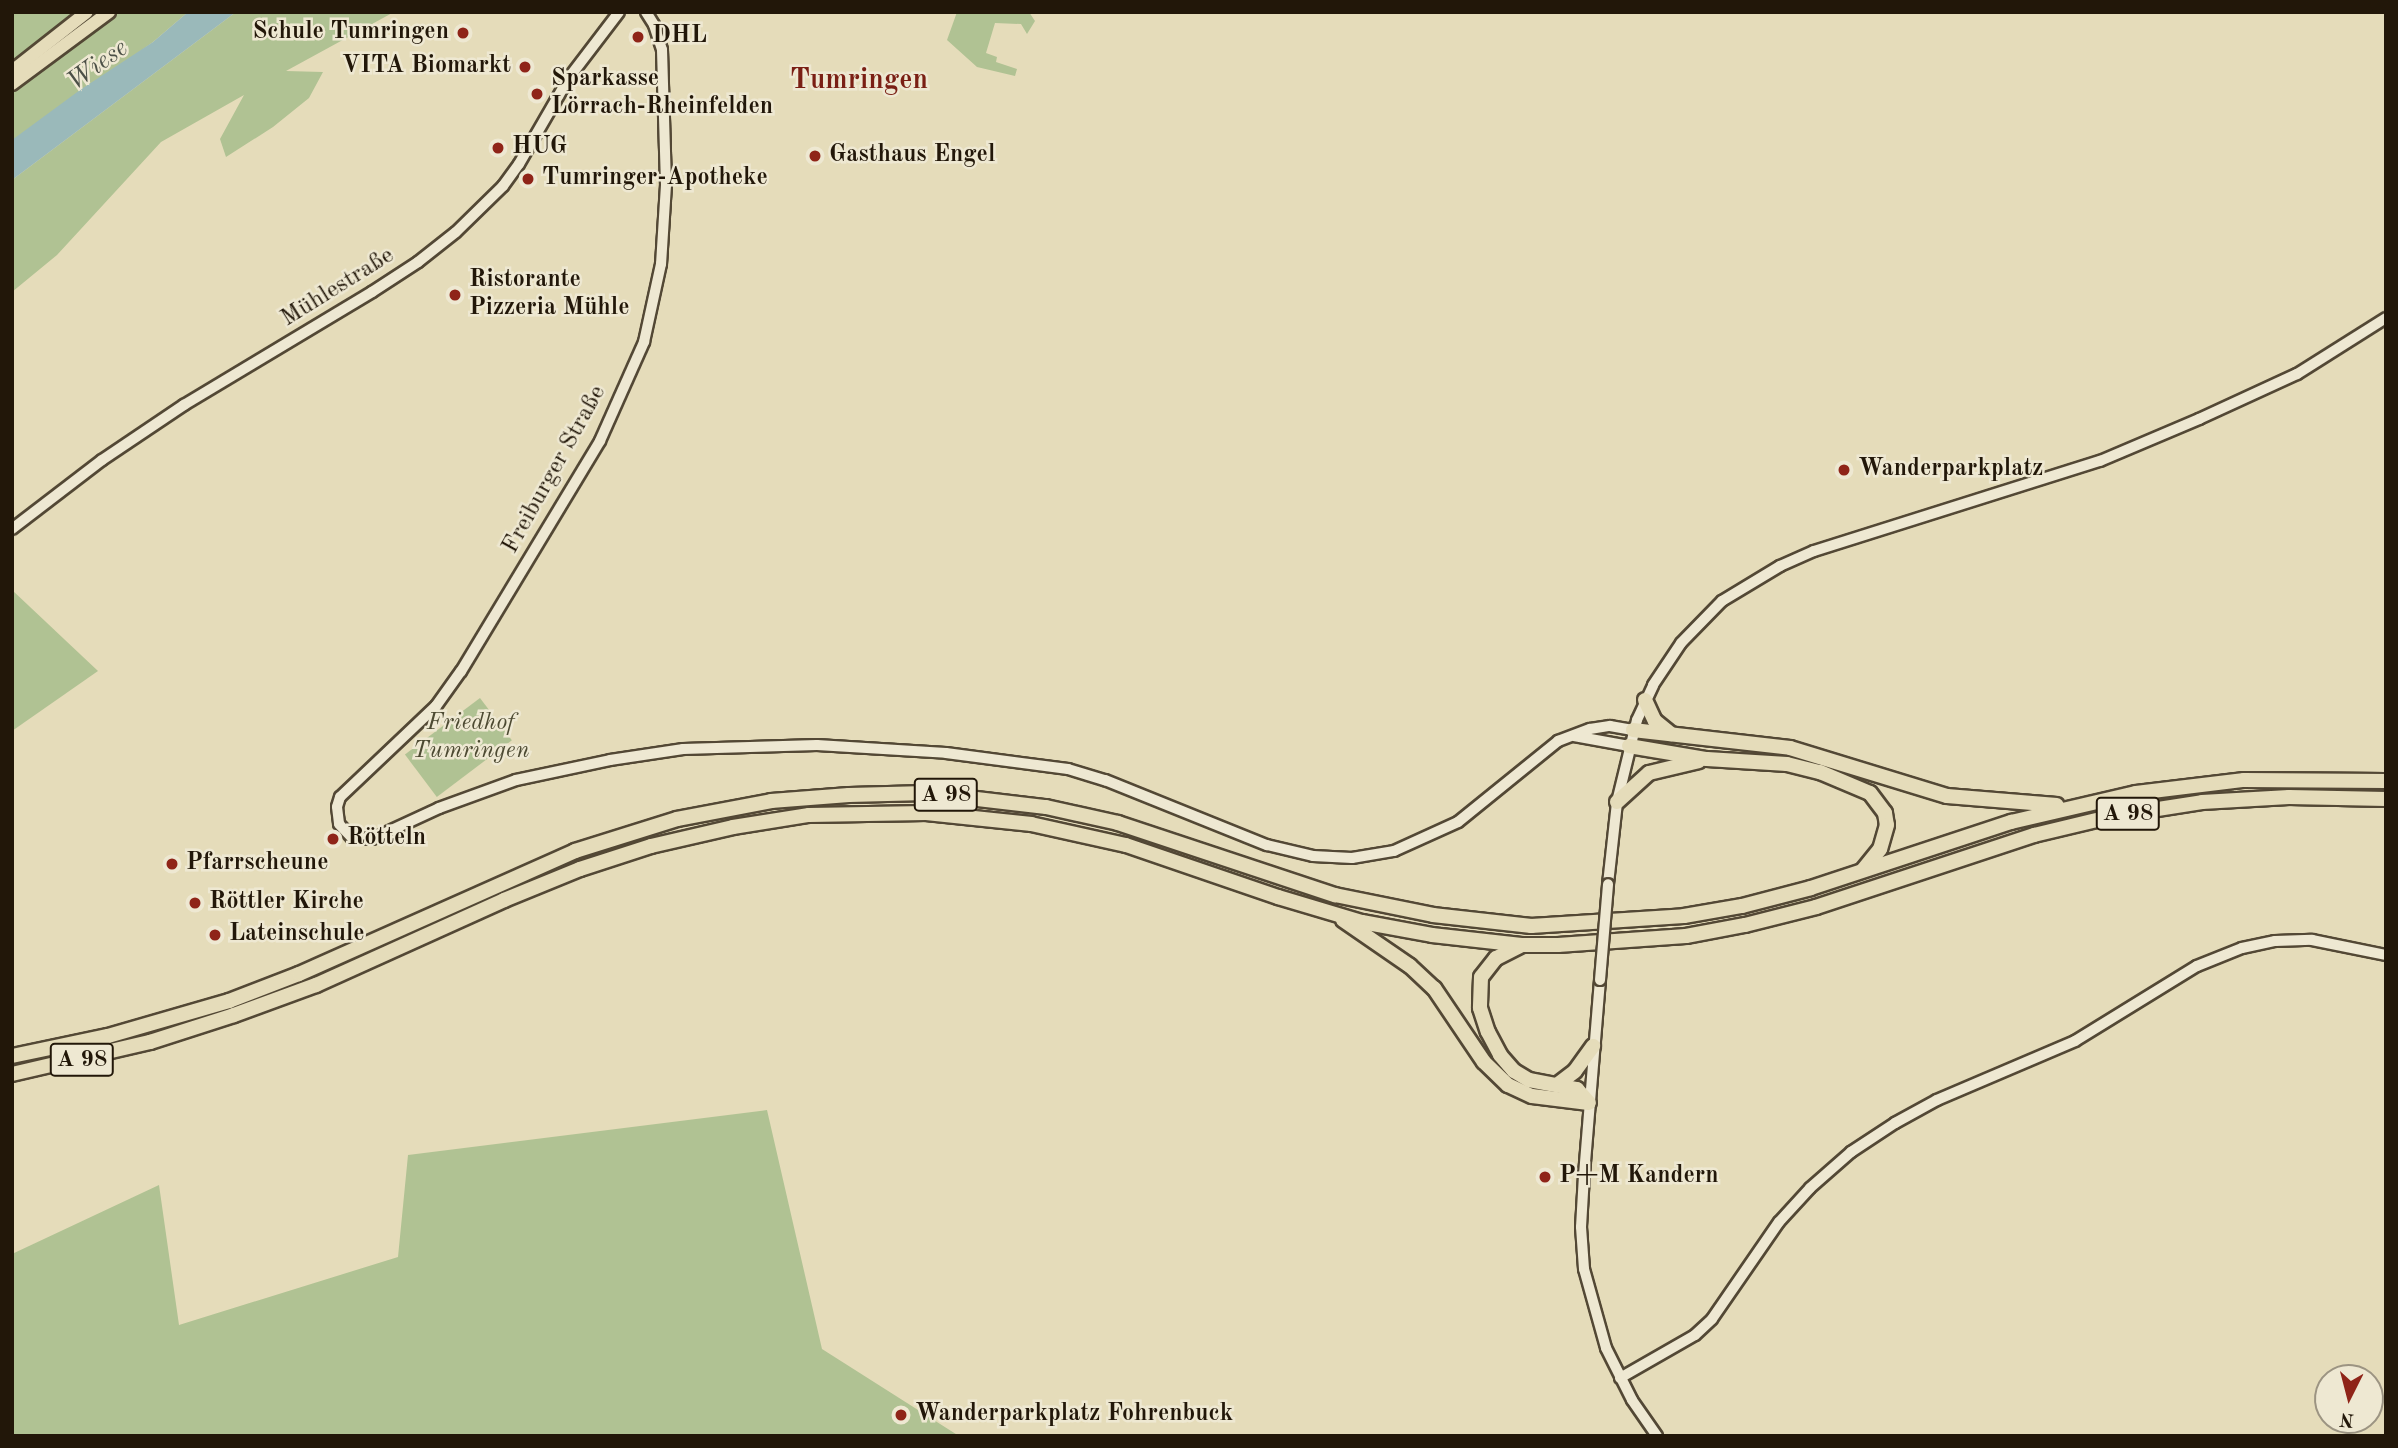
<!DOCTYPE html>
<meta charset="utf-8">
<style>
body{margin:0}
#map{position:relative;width:2398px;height:1448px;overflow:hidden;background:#e5dcba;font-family:"Old Standard TT",serif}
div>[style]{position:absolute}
.green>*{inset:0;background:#b0c293;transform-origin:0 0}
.water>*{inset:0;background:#9ab9ba}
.roads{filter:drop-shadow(2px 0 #534835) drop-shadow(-2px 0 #534835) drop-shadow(0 2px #534835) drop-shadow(0 -2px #534835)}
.minor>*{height:10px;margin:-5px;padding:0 5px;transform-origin:5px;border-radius:5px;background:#eee8d2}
.major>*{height:12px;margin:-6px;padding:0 6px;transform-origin:6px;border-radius:6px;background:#e5dcba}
.highway>*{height:14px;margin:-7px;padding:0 7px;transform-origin:7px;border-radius:7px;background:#e5dcba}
.bridges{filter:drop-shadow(2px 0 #534835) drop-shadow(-2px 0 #534835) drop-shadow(0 2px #534835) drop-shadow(0 -2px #534835)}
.minor-bridge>*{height:10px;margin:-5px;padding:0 5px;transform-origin:5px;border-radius:5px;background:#eee8d2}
.dots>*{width:19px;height:19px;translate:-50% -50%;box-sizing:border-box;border:4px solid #eee8d2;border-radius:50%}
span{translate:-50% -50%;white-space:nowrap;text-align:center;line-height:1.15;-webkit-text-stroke:5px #eee8d2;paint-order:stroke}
.shield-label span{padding:2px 5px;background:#eee8d2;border:2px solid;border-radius:5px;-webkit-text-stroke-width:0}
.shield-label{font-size:23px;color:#221709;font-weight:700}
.poi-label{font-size:24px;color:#221709;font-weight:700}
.right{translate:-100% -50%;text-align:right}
.left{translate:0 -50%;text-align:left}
.street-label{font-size:24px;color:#221709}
.park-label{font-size:24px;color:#4d4a32;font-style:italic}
.water-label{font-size:26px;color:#4c5047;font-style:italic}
.quarter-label{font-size:28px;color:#7a1f14;font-weight:700}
.frame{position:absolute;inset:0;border:14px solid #221709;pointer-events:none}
.north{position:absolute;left:2314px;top:1364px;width:70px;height:70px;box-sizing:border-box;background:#eee8d2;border:2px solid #9c9482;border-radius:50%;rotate:186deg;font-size:19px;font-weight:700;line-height:28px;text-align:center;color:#221709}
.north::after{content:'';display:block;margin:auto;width:24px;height:32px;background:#8f2418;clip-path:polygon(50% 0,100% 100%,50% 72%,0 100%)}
</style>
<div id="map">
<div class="green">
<div style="clip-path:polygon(12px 12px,79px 12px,12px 64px)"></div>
<div style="clip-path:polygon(117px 12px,188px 12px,153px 42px,12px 143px,12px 90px)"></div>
<div style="clip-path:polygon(236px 12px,394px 12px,286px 71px,323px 72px,309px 98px,273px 127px,226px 157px,220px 139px,244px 95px,161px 142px,57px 255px,12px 292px,12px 180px)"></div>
<div style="clip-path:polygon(957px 12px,1029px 12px,1035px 21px,1027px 34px,1021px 24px,995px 23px,986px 53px,997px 57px,996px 62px,1017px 69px,1015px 76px,977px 67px,947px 40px)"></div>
<div style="clip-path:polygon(12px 590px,98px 671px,12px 731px)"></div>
<div style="left:480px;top:698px;width:53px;height:94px;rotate:53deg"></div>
<div style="clip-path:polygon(767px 1110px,822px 1349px,959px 1436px,12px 1436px,12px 1254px,159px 1185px,179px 1325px,398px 1257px,408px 1155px)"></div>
</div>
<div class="water">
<div style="clip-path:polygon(188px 12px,236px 12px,12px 180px,12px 140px,80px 90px,153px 42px)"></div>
</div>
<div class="roads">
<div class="minor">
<div style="left:646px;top:12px;width:15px;rotate:58deg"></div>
<div style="left:654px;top:25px;width:26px;rotate:72deg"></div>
<div style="left:662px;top:50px;width:135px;rotate:88.3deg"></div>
<div style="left:666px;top:185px;width:79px;rotate:93.6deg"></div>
<div style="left:661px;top:264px;width:80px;rotate:102.3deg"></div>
<div style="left:644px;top:342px;width:108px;rotate:114deg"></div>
<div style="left:600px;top:441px;width:269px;rotate:121.1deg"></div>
<div style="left:461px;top:671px;width:43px;rotate:125.5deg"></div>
<div style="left:436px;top:706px;width:132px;rotate:136.5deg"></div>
<div style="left:340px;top:797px;width:10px;rotate:107deg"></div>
<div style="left:337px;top:807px;width:17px;rotate:83deg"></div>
<div style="left:339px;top:824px;width:19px;rotate:47deg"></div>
<div style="left:352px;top:838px;width:20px;rotate:3deg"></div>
<div style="left:372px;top:839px;width:74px;rotate:-24.8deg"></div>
<div style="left:439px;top:808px;width:82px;rotate:-20deg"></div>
<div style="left:516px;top:780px;width:96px;rotate:-12deg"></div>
<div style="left:610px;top:760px;width:74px;rotate:-8.6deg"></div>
<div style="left:683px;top:749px;width:134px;rotate:-1.7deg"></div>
<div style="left:817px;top:745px;width:129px;rotate:3.5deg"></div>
<div style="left:946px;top:753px;width:123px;rotate:7.5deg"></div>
<div style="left:1068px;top:769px;width:39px;rotate:17deg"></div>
<div style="left:1105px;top:780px;width:175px;rotate:21.9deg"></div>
<div style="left:1267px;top:845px;width:47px;rotate:13.4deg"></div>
<div style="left:1313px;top:856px;width:39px;rotate:3deg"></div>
<div style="left:1352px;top:858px;width:43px;rotate:-9.5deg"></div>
<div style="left:1394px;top:851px;width:70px;rotate:-24.4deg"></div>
<div style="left:1458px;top:822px;width:129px;rotate:-39deg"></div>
<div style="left:1558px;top:741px;width:34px;rotate:-21deg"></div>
<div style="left:1590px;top:729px;width:20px;rotate:-9deg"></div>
<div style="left:1610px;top:726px;width:23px;rotate:10deg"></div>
<div style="left:12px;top:529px;width:113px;rotate:-37.5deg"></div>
<div style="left:102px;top:460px;width:99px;rotate:-33.9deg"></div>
<div style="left:184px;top:405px;width:219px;rotate:-31deg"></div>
<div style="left:372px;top:292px;width:55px;rotate:-33.1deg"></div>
<div style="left:418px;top:262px;width:48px;rotate:-38.3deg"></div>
<div style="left:456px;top:232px;width:66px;rotate:-44.4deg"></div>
<div style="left:503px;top:186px;width:27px;rotate:-54deg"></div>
<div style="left:519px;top:164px;width:98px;rotate:-60deg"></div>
<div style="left:568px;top:79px;width:84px;rotate:-52.7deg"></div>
<div style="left:1574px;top:736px;width:56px;rotate:10.3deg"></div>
<div style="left:1608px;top:884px;width:82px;rotate:-83.7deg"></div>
<div style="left:1617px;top:802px;width:84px;rotate:-76.3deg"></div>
<div style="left:1637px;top:720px;width:38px;rotate:-65deg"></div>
<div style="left:1653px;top:685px;width:50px;rotate:-56.3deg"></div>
<div style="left:1681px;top:643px;width:59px;rotate:-45.7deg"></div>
<div style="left:1722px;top:601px;width:68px;rotate:-31.1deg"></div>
<div style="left:1780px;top:566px;width:37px;rotate:-24deg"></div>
<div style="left:1814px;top:551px;width:300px;rotate:-17.5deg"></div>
<div style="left:2100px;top:461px;width:108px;rotate:-23deg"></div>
<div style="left:2199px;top:419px;width:108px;rotate:-24.7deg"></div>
<div style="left:2297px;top:374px;width:105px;rotate:-32.2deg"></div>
<div style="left:1600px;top:980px;width:196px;rotate:94.7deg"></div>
<div style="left:1584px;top:1175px;width:52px;rotate:93.3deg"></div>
<div style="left:1581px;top:1227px;width:42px;rotate:85.9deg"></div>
<div style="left:1584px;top:1269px;width:82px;rotate:74.4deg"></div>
<div style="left:1606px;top:1348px;width:58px;rotate:63.4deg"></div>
<div style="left:1632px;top:1400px;width:44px;rotate:55.2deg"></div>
<div style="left:1620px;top:1378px;width:86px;rotate:-29.8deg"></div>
<div style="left:1695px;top:1335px;width:23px;rotate:-43deg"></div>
<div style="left:1712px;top:1319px;width:118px;rotate:-55.4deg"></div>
<div style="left:1779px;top:1222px;width:46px;rotate:-47.6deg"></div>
<div style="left:1810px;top:1188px;width:55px;rotate:-41.3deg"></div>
<div style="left:1851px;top:1152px;width:53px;rotate:-33.4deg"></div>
<div style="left:1895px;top:1123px;width:48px;rotate:-28.7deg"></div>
<div style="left:1937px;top:1100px;width:150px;rotate:-23.1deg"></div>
<div style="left:2075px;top:1041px;width:143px;rotate:-31.6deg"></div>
<div style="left:2197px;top:966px;width:48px;rotate:-21.8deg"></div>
<div style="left:2242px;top:948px;width:34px;rotate:-12deg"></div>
<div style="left:2275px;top:941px;width:37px;rotate:-2deg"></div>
<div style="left:2312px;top:940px;width:76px;rotate:11.5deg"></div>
</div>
<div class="major">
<div style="left:12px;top:71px;width:95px;rotate:-38.2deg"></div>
<div style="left:12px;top:84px;width:121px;rotate:-36.6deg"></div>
</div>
<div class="highway">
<div style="left:1645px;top:700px;width:23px;rotate:65deg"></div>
<div style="left:1655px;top:721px;width:21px;rotate:39deg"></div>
<div style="left:1633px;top:730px;width:158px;rotate:6.5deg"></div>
<div style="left:1790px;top:748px;width:164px;rotate:17deg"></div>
<div style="left:1947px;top:796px;width:110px;rotate:4.7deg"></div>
<div style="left:1629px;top:746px;width:79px;rotate:9.5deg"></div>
<div style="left:1707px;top:759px;width:80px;rotate:3.6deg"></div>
<div style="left:1787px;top:764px;width:34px;rotate:14deg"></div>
<div style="left:1820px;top:772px;width:54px;rotate:22.8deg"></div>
<div style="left:1870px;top:793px;width:25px;rotate:53deg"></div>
<div style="left:1885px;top:813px;width:12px;rotate:81deg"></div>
<div style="left:1887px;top:825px;width:25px;rotate:106deg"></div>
<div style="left:1880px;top:849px;width:27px;rotate:129deg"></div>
<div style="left:1617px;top:802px;width:43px;rotate:-42.2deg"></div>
<div style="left:1649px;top:773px;width:51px;rotate:-13.5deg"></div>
<div style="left:1343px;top:920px;width:81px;rotate:34.5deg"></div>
<div style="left:1410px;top:966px;width:33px;rotate:43deg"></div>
<div style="left:1434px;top:988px;width:89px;rotate:56deg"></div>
<div style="left:1484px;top:1062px;width:33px;rotate:44deg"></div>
<div style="left:1508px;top:1085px;width:26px;rotate:25deg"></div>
<div style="left:1532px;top:1096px;width:57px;rotate:7deg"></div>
<div style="left:1520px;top:946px;width:27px;rotate:153deg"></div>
<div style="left:1496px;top:958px;width:24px;rotate:128deg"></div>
<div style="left:1481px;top:977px;width:31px;rotate:92deg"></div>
<div style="left:1480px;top:1008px;width:25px;rotate:72deg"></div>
<div style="left:1488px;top:1032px;width:26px;rotate:62deg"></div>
<div style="left:1500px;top:1055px;width:21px;rotate:49deg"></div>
<div style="left:1514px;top:1071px;width:17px;rotate:31deg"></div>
<div style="left:1529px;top:1080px;width:49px;rotate:10.6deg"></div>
<div style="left:1577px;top:1089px;width:18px;rotate:49deg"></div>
<div style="left:12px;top:1056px;width:98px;rotate:-11.8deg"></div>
<div style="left:108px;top:1036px;width:126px;rotate:-16.1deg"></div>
<div style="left:229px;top:1001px;width:75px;rotate:-21.1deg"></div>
<div style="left:299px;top:974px;width:302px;rotate:-24deg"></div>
<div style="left:575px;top:851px;width:107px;rotate:-17.4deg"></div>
<div style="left:677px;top:819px;width:96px;rotate:-10.8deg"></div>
<div style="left:771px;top:801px;width:78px;rotate:-4.4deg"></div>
<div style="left:849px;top:795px;width:77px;rotate:-1.5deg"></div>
<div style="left:926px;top:793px;width:121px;rotate:6.7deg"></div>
<div style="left:1046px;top:807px;width:74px;rotate:12.5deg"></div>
<div style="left:1118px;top:823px;width:229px;rotate:18.4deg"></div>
<div style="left:1335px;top:895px;width:100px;rotate:11.5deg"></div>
<div style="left:1433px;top:915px;width:99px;rotate:6.4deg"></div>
<div style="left:1531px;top:926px;width:153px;rotate:-3.7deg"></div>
<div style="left:1684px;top:916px;width:59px;rotate:-9.8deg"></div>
<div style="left:1742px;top:906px;width:71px;rotate:-14.6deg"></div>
<div style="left:1811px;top:888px;width:211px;rotate:-18.3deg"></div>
<div style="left:2011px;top:822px;width:128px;rotate:-13.1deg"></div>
<div style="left:2136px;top:793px;width:109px;rotate:-6.9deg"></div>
<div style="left:2244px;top:780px;width:142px;rotate:0.4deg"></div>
<div style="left:12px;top:1074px;width:142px;rotate:-13.1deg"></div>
<div style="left:150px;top:1042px;width:88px;rotate:-17.8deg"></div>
<div style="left:234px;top:1015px;width:87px;rotate:-20.1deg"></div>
<div style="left:316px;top:985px;width:206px;rotate:-24.3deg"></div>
<div style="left:504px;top:900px;width:82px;rotate:-22.2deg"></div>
<div style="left:580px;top:869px;width:75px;rotate:-17.9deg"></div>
<div style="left:651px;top:846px;width:84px;rotate:-13deg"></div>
<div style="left:733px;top:827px;width:77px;rotate:-9deg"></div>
<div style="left:809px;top:815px;width:117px;rotate:-1deg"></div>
<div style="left:926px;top:813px;width:106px;rotate:6deg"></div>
<div style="left:1031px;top:824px;width:97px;rotate:12.5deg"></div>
<div style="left:1126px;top:845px;width:161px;rotate:18.9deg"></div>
<div style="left:1278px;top:897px;width:88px;rotate:16.6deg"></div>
<div style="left:1362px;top:922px;width:71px;rotate:10.5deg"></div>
<div style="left:1432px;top:935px;width:90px;rotate:6.4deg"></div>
<div style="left:1521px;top:945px;width:37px"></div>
<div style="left:1558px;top:945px;width:128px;rotate:-4deg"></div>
<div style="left:1686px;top:936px;width:60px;rotate:-10.6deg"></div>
<div style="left:1745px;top:925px;width:73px;rotate:-14.2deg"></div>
<div style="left:1816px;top:907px;width:230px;rotate:-18.3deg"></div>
<div style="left:2034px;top:835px;width:81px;rotate:-13.5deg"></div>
<div style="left:2113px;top:816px;width:90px;rotate:-8.9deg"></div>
<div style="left:2202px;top:802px;width:87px;rotate:-3.3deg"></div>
<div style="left:2289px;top:797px;width:97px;rotate:1.2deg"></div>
<div style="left:1558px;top:1084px;width:21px;rotate:-37deg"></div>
<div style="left:1575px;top:1071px;width:31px;rotate:-54deg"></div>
</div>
</div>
<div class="bridges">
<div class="minor-bridge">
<div style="left:1600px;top:980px;width:96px;rotate:-85.2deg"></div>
</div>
</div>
<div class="dots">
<div style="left:463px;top:33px;background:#8f2418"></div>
<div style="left:638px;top:37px;background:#8f2418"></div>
<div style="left:525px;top:67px;background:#8f2418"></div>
<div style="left:537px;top:94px;background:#8f2418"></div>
<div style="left:498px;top:148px;background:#8f2418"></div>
<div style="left:815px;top:156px;background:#8f2418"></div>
<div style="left:528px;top:179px;background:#8f2418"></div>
<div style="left:455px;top:295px;background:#8f2418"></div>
<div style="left:1844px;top:470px;background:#8f2418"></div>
<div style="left:333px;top:839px;background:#8f2418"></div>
<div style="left:172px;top:864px;background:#8f2418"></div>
<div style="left:195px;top:903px;background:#8f2418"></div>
<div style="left:215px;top:935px;background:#8f2418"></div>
<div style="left:1545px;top:1177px;background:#8f2418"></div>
<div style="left:901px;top:1415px;background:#8f2418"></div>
</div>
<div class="shield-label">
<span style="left:946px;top:795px">A 98</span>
<span style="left:2128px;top:814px">A 98</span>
<span style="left:82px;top:1060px">A 98</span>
</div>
<div class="poi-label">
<span class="right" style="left:449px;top:33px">Schule Tumringen</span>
<span class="left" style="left:652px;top:37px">DHL</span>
<span class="right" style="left:511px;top:67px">VITA Biomarkt</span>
<span class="left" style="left:551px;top:94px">Sparkasse<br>Lörrach-Rheinfelden</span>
<span class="left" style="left:512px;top:148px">HUG</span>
<span class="left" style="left:829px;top:156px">Gasthaus Engel</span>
<span class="left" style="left:542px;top:179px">Tumringer-Apotheke</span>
<span class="left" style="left:469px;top:295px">Ristorante<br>Pizzeria Mühle</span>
<span class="left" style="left:1858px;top:470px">Wanderparkplatz</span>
<span class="left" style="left:347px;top:839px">Rötteln</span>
<span class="left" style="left:186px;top:864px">Pfarrscheune</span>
<span class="left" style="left:209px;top:903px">Röttler Kirche</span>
<span class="left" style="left:229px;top:935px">Lateinschule</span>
<span class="left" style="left:1559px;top:1177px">P+M Kandern</span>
<span class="left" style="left:915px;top:1415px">Wanderparkplatz Fohrenbuck</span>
</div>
<div class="street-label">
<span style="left:338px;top:288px;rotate:-32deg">Mühlestraße</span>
<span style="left:555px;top:470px;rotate:-61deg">Freiburger Straße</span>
</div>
<div class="park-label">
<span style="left:471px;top:738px">Friedhof<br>Tumringen</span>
</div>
<div class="water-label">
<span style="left:98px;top:66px;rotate:-36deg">Wiese</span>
</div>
<div class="quarter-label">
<span style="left:859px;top:81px">Tumringen</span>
</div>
<div class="frame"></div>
<div class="north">N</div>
</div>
